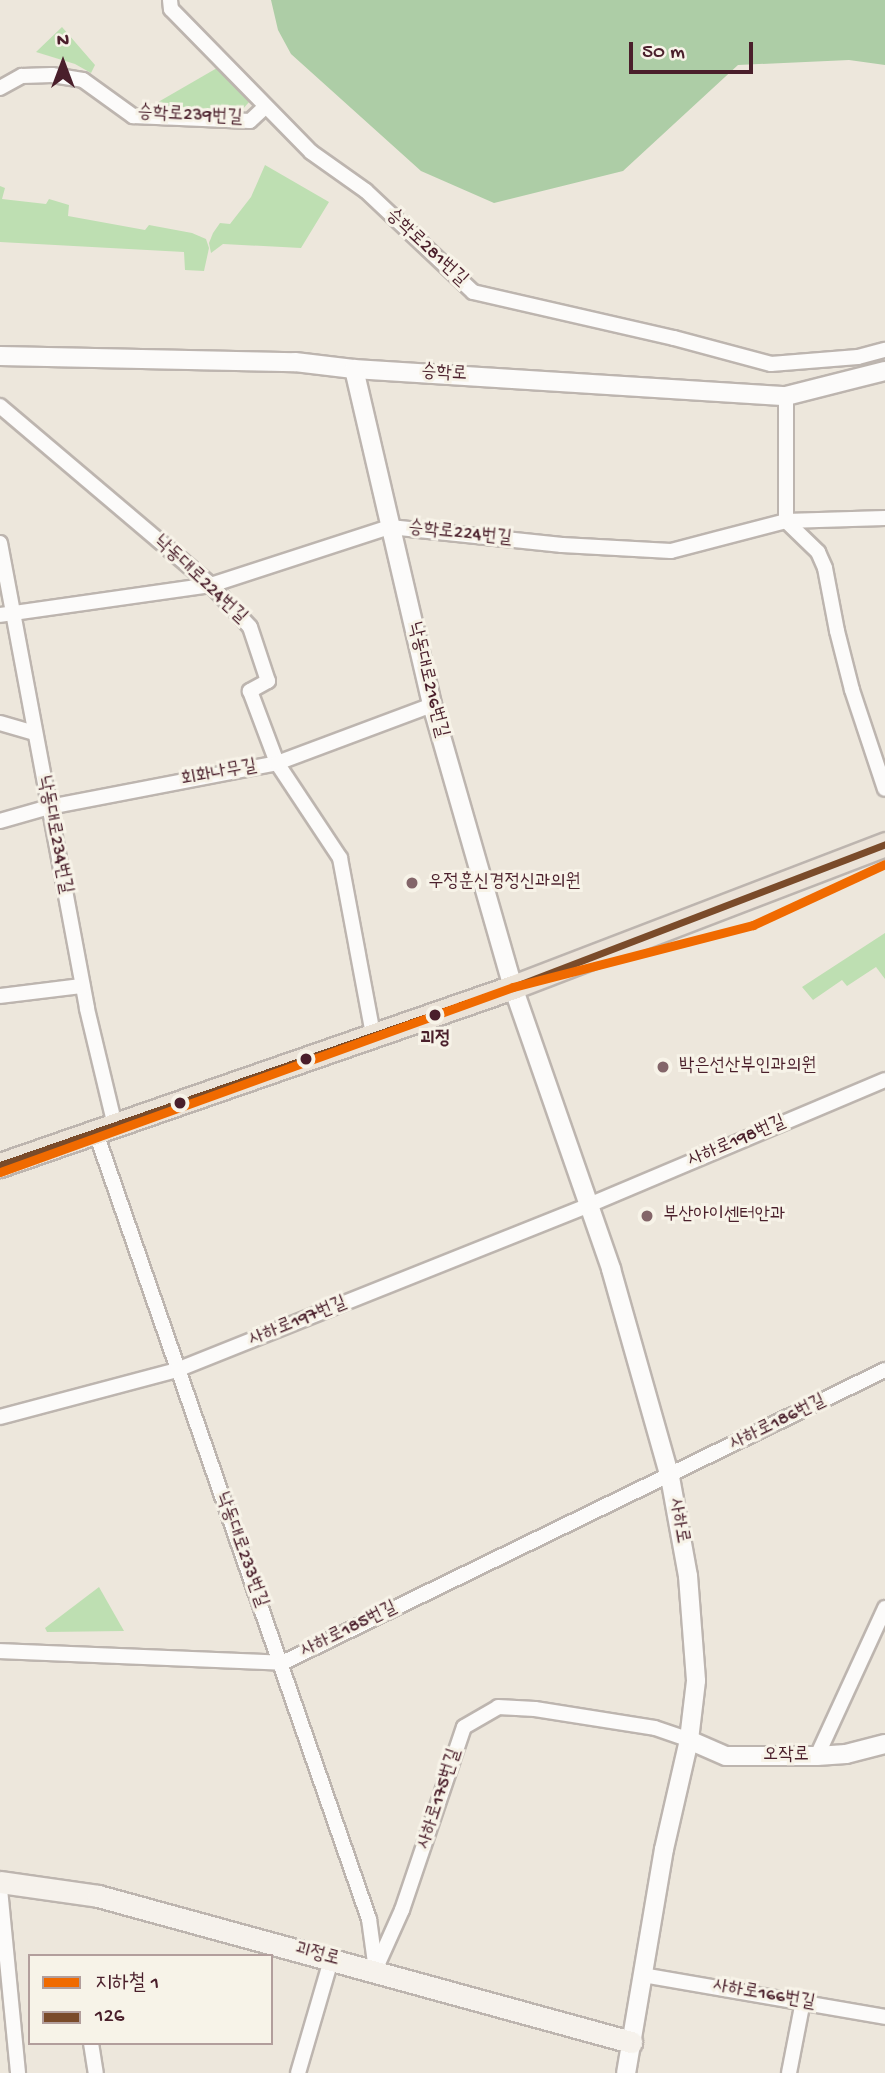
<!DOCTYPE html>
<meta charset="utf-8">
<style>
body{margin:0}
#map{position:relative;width:885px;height:2073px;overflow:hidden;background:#ede7dc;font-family:"Gochi Hand","Poor Story",sans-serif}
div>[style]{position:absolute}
.green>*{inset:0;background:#bedfb2}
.forest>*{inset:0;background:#adcda6}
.roads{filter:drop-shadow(2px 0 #bdb5af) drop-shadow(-2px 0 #bdb5af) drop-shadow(0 2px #bdb5af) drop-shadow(0 -2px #bdb5af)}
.minor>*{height:14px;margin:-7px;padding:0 7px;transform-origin:7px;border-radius:7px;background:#fcfbfa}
.tertiary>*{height:18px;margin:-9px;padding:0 9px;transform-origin:9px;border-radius:9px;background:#fcfbfa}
.secondary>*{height:21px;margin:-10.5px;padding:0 10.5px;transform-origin:10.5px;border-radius:10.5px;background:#f6f2ec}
.primary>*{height:23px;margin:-11.5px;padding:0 11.5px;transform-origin:11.5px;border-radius:11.5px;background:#ebe3d8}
.bus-1>*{height:7px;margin:-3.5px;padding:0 3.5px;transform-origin:3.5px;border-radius:3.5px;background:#7a4b2a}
.metro-1>*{height:9px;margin:-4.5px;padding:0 4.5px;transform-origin:4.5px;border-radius:4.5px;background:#f06a00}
.dots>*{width:19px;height:19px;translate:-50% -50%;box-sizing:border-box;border:4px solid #f7f3e8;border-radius:50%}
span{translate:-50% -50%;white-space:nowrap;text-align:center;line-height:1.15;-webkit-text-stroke:6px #f7f3e8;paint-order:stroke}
.street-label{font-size:19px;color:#4a1f2b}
.poi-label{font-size:19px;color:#4a1f2b}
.left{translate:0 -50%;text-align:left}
.stop-label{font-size:19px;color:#4a1f2b;font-weight:700}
.legend{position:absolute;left:28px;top:1954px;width:245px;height:91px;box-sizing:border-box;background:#f7f3e8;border:2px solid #b29e9c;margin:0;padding:9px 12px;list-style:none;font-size:21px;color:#4a1f2b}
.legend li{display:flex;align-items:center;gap:14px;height:35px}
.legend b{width:35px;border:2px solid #b29e9c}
.north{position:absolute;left:28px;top:28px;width:70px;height:70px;-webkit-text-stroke:5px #f7f3e8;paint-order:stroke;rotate:0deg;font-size:19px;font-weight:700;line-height:28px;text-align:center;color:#4a1f2b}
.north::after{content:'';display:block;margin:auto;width:24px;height:32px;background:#4a1f2b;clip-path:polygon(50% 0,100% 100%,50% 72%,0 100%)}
.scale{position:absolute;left:629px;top:42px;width:124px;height:32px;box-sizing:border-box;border:4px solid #4a1f2b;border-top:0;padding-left:9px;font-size:21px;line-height:24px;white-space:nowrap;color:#4a1f2b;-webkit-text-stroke:5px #f7f3e8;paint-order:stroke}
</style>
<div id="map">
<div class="green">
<div style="clip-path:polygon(62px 27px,95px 65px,91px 73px,75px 64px,36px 52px)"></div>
<div style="clip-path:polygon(217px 68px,243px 90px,250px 101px,241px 111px,153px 105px)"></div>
<div style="clip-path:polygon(265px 165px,329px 202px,301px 248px,223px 244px,211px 253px,209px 243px,213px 233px,220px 223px,230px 224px,251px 197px)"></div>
<div style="clip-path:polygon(0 186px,5px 188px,2px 199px,46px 204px,49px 199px,69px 205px,68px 216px,145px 230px,149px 225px,192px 233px,206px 239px,209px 248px,204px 271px,185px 270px,184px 252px,0 242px)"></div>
<div style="clip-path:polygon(885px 933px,885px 979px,876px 967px,847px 986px,842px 980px,813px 1000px,802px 987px)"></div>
<div style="clip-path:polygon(99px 1587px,124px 1631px,47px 1632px,45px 1628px)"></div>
</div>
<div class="forest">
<div style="clip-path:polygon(271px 0,885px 0,885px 65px,849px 60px,738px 65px,623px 171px,494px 203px,421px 171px,291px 54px,278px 30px)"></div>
</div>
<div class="roads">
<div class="minor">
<div style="left:170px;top:0;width:9px;rotate:84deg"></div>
<div style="left:171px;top:9px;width:200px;rotate:45.6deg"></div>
<div style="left:311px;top:152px;width:67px;rotate:35.3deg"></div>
<div style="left:366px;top:191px;width:147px;rotate:43.3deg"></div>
<div style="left:473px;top:292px;width:206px;rotate:12.9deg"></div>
<div style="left:674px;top:338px;width:100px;rotate:15deg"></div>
<div style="left:771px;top:364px;width:87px;rotate:-4.6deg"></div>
<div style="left:858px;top:357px;width:28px;rotate:-15deg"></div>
<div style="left:0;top:88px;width:25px;rotate:-29deg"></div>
<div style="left:22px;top:76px;width:30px;rotate:-2deg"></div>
<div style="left:52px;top:75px;width:31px;rotate:9deg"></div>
<div style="left:83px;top:80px;width:62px;rotate:35.8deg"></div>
<div style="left:133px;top:116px;width:117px;rotate:2.4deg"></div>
<div style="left:250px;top:121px;width:21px;rotate:-43deg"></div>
<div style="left:786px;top:396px;width:125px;rotate:90deg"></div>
<div style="left:786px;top:521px;width:45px;rotate:44.1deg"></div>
<div style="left:818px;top:552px;width:17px;rotate:66deg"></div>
<div style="left:825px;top:568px;width:64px;rotate:79.2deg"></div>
<div style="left:837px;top:631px;width:61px;rotate:75.7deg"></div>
<div style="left:852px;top:690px;width:104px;rotate:71.6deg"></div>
<div style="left:0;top:406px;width:277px;rotate:40.3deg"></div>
<div style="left:211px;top:585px;width:57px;rotate:47.1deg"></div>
<div style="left:250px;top:627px;width:57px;rotate:71.6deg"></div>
<div style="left:268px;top:681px;width:21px;rotate:151deg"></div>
<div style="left:250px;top:691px;width:77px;rotate:69.4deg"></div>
<div style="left:277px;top:763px;width:114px;rotate:56.4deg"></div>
<div style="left:340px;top:858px;width:179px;rotate:79.4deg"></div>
<div style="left:0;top:543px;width:474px;rotate:79.4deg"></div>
<div style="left:87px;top:1009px;width:120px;rotate:76.5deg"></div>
<div style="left:0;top:615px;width:213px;rotate:-8.1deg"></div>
<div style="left:211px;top:585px;width:188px;rotate:-18deg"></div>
<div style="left:390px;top:527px;width:173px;rotate:6deg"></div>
<div style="left:562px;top:545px;width:109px;rotate:3.2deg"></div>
<div style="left:671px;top:551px;width:119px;rotate:-14.6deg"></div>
<div style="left:786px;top:521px;width:99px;rotate:-1.7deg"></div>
<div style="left:0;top:723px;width:36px;rotate:16deg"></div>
<div style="left:0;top:821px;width:51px;rotate:-15.9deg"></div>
<div style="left:49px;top:807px;width:232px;rotate:-10.9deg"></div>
<div style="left:277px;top:763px;width:165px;rotate:-20.5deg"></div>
<div style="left:0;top:996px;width:83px;rotate:-7deg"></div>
<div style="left:96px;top:1133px;width:832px;rotate:70.85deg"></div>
<div style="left:369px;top:1919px;width:51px;rotate:82.2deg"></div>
<div style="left:0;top:1417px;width:183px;rotate:-14.9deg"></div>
<div style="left:177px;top:1370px;width:444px;rotate:-21.8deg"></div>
<div style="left:589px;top:1205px;width:321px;rotate:-22.9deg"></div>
<div style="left:0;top:1651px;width:282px;rotate:2.4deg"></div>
<div style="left:282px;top:1663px;width:670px;rotate:-25.92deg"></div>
<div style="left:817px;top:1756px;width:163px;rotate:-65.3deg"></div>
<div style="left:0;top:1889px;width:185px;rotate:84.4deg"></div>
<div style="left:376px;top:1968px;width:64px;rotate:-65.9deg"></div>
<div style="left:402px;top:1910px;width:193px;rotate:-71.3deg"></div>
<div style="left:464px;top:1727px;width:39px;rotate:-30deg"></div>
<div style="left:498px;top:1707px;width:37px;rotate:3deg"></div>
<div style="left:535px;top:1709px;width:121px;rotate:9deg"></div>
<div style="left:655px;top:1728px;width:36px;rotate:19deg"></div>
<div style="left:643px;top:1975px;width:246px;rotate:9.8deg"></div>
<div style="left:91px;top:2043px;width:30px;rotate:81deg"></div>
<div style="left:298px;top:2073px;width:118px;rotate:-73.7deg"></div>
<div style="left:789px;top:2073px;width:73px;rotate:-79deg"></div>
</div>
<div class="tertiary">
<div style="left:0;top:356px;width:295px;rotate:1.2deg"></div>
<div style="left:295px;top:362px;width:59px;rotate:6.8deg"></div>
<div style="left:354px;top:369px;width:433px;rotate:3.6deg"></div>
<div style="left:786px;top:396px;width:102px;rotate:-14.2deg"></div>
<div style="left:354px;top:369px;width:345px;rotate:76.9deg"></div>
<div style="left:432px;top:705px;width:293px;rotate:74deg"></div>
<div style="left:513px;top:987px;width:299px;rotate:70.8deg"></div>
<div style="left:611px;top:1269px;width:216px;rotate:74.2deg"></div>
<div style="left:670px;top:1477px;width:101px;rotate:79.7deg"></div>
<div style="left:688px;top:1576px;width:105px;rotate:85.6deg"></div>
<div style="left:696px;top:1681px;width:59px;rotate:96.8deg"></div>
<div style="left:689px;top:1740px;width:112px;rotate:102.9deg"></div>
<div style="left:664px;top:1849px;width:227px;rotate:99.6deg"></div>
<div style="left:689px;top:1740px;width:40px;rotate:23.4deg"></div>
<div style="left:726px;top:1756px;width:91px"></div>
<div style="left:817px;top:1756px;width:29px;rotate:-4deg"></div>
<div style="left:846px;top:1754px;width:40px;rotate:-14.4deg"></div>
</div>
<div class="secondary">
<div style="left:0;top:1882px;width:99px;rotate:8.1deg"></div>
<div style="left:98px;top:1896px;width:553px;rotate:15.32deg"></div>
</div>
<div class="primary">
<div style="left:0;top:1165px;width:543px;rotate:-19.14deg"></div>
<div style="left:513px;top:987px;width:399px;rotate:-21deg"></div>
</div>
</div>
<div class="bus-1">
<div style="left:0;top:1165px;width:543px;rotate:-19.14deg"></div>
<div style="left:513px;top:987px;width:399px;rotate:-21deg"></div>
</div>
<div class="metro-1">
<div style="left:0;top:1172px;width:545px;rotate:-19.83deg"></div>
<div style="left:513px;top:987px;width:248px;rotate:-14.5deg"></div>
<div style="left:753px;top:925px;width:145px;rotate:-24.8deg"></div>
</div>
<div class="dots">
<div style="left:412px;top:883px;background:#836569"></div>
<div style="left:435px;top:1015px;background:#4a1f2b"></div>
<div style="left:306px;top:1059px;background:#4a1f2b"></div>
<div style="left:663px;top:1067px;background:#836569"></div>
<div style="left:180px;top:1103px;background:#4a1f2b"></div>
<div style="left:647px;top:1216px;background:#836569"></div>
</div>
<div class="street-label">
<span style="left:190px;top:116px;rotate:3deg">승학로239번길</span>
<span style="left:426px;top:248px;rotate:43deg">승학로281번길</span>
<span style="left:444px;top:374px;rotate:3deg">승학로</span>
<span style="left:460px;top:534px;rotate:6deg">승학로224번길</span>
<span style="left:200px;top:580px;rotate:43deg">낙동대로224번길</span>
<span style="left:427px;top:680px;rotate:76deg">낙동대로216번길</span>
<span style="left:219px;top:774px;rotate:-11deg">회화나무길</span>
<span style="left:54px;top:835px;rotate:79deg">낙동대로234번길</span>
<span style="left:737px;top:1142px;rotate:-23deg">사하로198번길</span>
<span style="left:298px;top:1322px;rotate:-22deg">사하로197번길</span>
<span style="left:778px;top:1423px;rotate:-26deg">사하로186번길</span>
<span style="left:678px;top:1521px;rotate:80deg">사하로</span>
<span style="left:241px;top:1550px;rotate:70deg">낙동대로233번길</span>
<span style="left:349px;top:1630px;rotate:-26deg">사하로185번길</span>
<span style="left:786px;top:1756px">오작로</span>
<span style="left:440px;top:1799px;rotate:-72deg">사하로175번길</span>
<span style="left:317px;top:1955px;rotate:15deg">괴정로</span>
<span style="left:764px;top:1995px;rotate:10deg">사하로166번길</span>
</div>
<div class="poi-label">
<span class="left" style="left:428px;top:883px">우정훈신경정신과의원</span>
<span class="left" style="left:679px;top:1067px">박은선산부인과의원</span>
<span class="left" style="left:663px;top:1216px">부산아이센터안과</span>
</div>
<div class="stop-label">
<span style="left:435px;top:1040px">괴정</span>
</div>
<ul class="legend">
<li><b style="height:9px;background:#f06a00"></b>지하철 1</li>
<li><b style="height:9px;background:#7a4b2a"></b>126</li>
</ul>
<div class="north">N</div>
<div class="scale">50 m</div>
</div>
